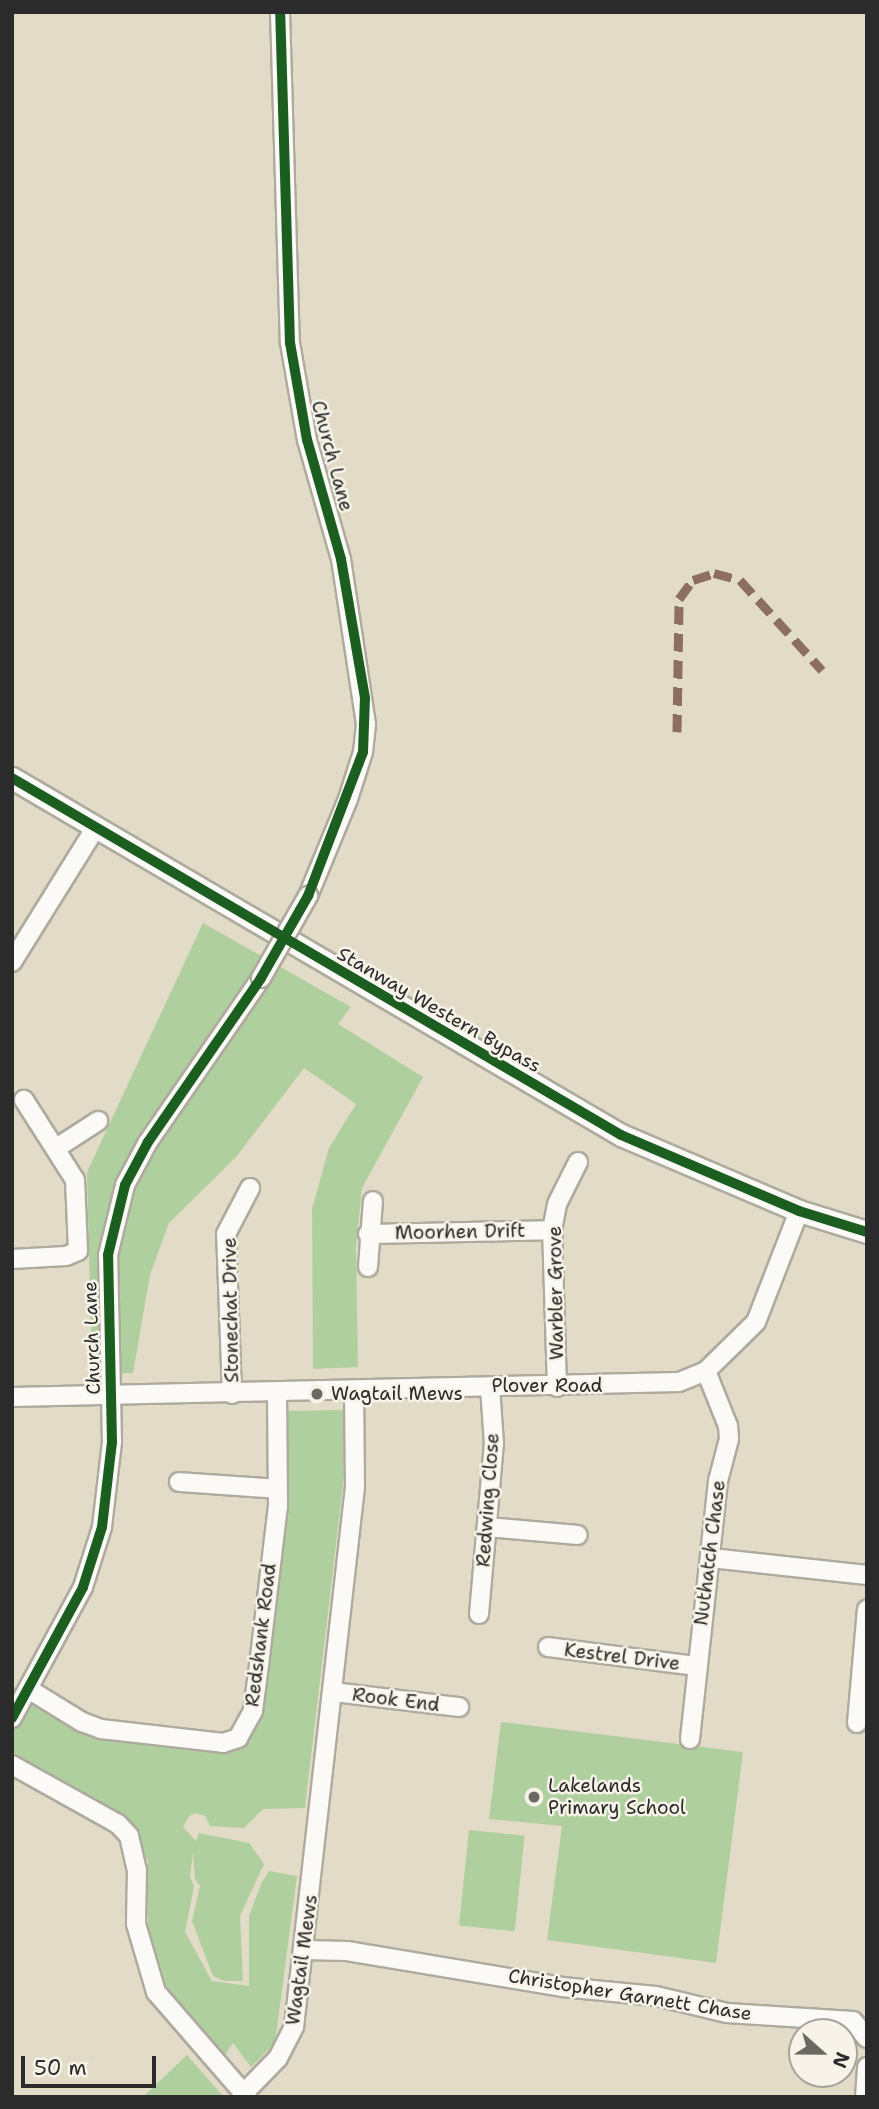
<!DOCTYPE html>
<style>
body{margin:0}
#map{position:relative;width:879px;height:2109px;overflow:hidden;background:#e2dbc8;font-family:"Shantell Sans",sans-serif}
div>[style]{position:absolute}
.green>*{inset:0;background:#b0cf9e;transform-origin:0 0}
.roads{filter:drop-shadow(2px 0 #aeaa9e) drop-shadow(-2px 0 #aeaa9e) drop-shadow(0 2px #aeaa9e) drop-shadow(0 -2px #aeaa9e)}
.minor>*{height:18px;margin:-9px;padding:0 9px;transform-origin:9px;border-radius:9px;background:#fbfaf7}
.tertiary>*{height:21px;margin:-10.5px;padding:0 10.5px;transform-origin:10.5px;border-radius:10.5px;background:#fbfaf7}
.bridges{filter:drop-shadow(2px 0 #aeaa9e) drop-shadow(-2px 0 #aeaa9e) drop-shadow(0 2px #aeaa9e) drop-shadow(0 -2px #aeaa9e)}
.minor-bridge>*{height:18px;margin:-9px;padding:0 9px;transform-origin:9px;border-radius:9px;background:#fbfaf7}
.quiet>*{height:9px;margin-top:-4.5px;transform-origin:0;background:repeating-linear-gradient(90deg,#8d6e63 0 18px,transparent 0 27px)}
.cycleway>*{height:10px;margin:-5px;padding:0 5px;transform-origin:5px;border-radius:5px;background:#1b5e20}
.dots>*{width:19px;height:19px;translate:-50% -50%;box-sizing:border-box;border:4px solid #f7f3e8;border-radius:50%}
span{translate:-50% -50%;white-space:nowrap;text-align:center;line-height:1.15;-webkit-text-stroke:5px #f7f3e8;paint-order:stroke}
.street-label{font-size:19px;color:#2b2b2b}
.poi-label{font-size:19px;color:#2b2b2b}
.left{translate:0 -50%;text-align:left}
.frame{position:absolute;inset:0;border:14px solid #2b2b2b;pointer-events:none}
.north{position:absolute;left:788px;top:2018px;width:70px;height:70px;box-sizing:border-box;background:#f7f3e8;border:2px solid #a5a39c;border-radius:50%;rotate:111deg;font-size:19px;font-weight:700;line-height:28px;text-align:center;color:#2b2b2b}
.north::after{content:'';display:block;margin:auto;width:24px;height:32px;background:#6b6962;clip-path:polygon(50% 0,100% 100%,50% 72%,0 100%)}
.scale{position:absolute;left:21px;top:2056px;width:135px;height:32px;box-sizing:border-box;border:4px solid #2b2b2b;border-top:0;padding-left:9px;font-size:21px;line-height:24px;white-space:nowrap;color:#2b2b2b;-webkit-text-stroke:5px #f7f3e8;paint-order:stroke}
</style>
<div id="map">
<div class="green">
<div style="clip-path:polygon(203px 923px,351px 1007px,338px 1024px,423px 1077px,362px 1188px,356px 1247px,358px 1367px,313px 1369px,312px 1209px,329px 1148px,356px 1104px,304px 1068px,236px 1157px,169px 1223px,150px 1275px,133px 1373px,92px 1374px,87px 1172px)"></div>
<div style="clip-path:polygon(343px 1410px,344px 1477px,305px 1808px,263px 1809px,244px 1828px,210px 1826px,205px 1816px,196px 1813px,189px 1816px,183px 1827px,196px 1841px,199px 1833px,249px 1843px,264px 1864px,240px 1916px,243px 1981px,224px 1981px,213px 1976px,192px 1921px,200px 1886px,195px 1879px,193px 1853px,190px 1877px,194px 1886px,185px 1932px,212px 1981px,249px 1986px,249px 1916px,261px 1884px,269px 1871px,297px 1876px,275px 2043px,251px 2067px,233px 2043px,225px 2055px,172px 1996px,161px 1974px,148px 1929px,148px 1862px,131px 1826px,14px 1766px,12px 1686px,85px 1731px,235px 1746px,249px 1737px,257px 1725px,286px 1487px,285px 1411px)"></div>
<div style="clip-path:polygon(501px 1722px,743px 1752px,716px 1963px,547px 1940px,562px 1826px,489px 1819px)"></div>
<div style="left:469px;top:1830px;width:56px;height:96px;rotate:6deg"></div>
<div style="clip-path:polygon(187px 2055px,223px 2096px,143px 2097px)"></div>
</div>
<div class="roads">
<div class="minor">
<div style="left:280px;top:12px;width:331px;rotate:88.3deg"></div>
<div style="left:290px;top:343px;width:98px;rotate:80.1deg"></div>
<div style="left:307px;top:440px;width:124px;rotate:74.1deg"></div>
<div style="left:341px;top:559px;width:167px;rotate:81.4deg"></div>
<div style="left:366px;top:724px;width:28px;rotate:96deg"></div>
<div style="left:363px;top:752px;width:49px;rotate:107.7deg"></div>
<div style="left:348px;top:799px;width:105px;rotate:112.4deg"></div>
<div style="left:12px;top:962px;width:159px;rotate:-58.1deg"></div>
<div style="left:58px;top:1147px;width:48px;rotate:-33deg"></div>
<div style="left:368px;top:1234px;width:184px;rotate:-1.2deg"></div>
<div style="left:12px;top:1259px;width:54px;rotate:-3.2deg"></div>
<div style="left:66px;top:1256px;width:13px;rotate:-23deg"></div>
<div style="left:78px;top:1251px;width:71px;rotate:-92.4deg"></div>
<div style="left:75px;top:1180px;width:95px;rotate:-122.5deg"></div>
<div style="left:368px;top:1267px;width:66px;rotate:-85.7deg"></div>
<div style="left:557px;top:1387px;width:157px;rotate:-91.8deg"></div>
<div style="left:552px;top:1230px;width:26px;rotate:-79deg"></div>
<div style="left:557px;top:1204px;width:47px;rotate:-63.4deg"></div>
<div style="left:232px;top:1394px;width:160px;rotate:-92.1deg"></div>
<div style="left:226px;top:1234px;width:52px;rotate:-62.4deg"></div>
<div style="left:12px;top:1397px;width:667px;rotate:-1.29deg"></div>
<div style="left:679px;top:1382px;width:29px;rotate:-22deg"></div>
<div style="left:706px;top:1371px;width:70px;rotate:-44.4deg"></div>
<div style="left:756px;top:1322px;width:119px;rotate:-68.8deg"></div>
<div style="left:179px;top:1482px;width:99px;rotate:4deg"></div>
<div style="left:488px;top:1527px;width:90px;rotate:5.1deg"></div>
<div style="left:711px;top:1558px;width:157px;rotate:6.2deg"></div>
<div style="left:479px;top:1614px;width:171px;rotate:-85deg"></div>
<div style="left:494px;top:1444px;width:57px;rotate:-94deg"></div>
<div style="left:548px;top:1647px;width:149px;rotate:7.3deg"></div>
<div style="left:30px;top:1690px;width:61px;rotate:31.6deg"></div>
<div style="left:82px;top:1722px;width:20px;rotate:20deg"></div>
<div style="left:101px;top:1729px;width:123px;rotate:6.5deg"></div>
<div style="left:223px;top:1743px;width:16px;rotate:-18deg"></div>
<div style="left:238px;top:1738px;width:31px;rotate:-61deg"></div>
<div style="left:253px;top:1711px;width:46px;rotate:-82.6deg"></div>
<div style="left:259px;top:1665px;width:160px;rotate:-83.2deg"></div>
<div style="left:278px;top:1506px;width:112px;rotate:-90.5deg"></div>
<div style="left:333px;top:1692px;width:127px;rotate:6.8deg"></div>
<div style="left:12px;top:1718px;width:149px;rotate:-61.5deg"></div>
<div style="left:83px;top:1587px;width:63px;rotate:-72.4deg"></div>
<div style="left:102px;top:1527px;width:86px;rotate:-83.3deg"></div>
<div style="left:112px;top:1442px;width:187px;rotate:-91.2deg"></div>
<div style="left:108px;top:1255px;width:72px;rotate:-76.3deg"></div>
<div style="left:125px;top:1185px;width:49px;rotate:-61.9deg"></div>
<div style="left:148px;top:1142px;width:199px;rotate:-55.4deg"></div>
<div style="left:857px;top:1723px;width:114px;rotate:-85deg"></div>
<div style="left:690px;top:1739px;width:260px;rotate:-83.8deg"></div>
<div style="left:718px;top:1481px;width:43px;rotate:-75.3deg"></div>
<div style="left:729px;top:1439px;width:13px;rotate:-94deg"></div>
<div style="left:728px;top:1426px;width:59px;rotate:-111.8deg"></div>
<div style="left:12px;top:1765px;width:121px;rotate:29.1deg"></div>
<div style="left:118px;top:1824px;width:16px;rotate:47deg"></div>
<div style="left:129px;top:1836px;width:35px;rotate:77deg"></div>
<div style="left:137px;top:1870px;width:54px;rotate:91.1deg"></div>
<div style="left:136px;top:1924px;width:71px;rotate:73.6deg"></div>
<div style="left:156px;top:1992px;width:139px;rotate:49.1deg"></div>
<div style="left:304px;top:1950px;width:43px;rotate:1.3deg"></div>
<div style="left:347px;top:1951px;width:218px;rotate:9.5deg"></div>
<div style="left:562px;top:1987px;width:94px;rotate:5.5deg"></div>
<div style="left:656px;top:1996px;width:73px;rotate:13.5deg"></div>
<div style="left:727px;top:2013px;width:126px;rotate:3.6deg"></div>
<div style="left:853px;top:2021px;width:22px;rotate:51deg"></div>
<div style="left:244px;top:2093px;width:49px;rotate:-45.8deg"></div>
<div style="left:278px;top:2058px;width:35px;rotate:-63deg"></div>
<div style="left:294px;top:2027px;width:543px;rotate:-83.56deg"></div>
<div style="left:355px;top:1487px;width:97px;rotate:-90.6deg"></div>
<div style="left:865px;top:2097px;width:30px;rotate:-86deg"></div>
</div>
<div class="tertiary">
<div style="left:12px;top:778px;width:706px;rotate:30.38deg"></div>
<div style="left:621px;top:1135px;width:194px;rotate:23.1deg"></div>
<div style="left:799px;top:1211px;width:71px;rotate:17.2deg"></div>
</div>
</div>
<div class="bridges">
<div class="minor-bridge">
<div style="left:261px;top:978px;width:95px;rotate:-60.2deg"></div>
</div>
</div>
<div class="quiet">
<div style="left:677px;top:732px;width:133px;rotate:-89.1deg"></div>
<div style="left:679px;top:599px;width:24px;rotate:-54deg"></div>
<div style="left:693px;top:580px;width:22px;rotate:-18deg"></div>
<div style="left:714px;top:573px;width:27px;rotate:15deg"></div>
<div style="left:740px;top:580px;width:122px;rotate:47.7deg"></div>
</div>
<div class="cycleway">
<div style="left:12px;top:778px;width:706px;rotate:30.38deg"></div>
<div style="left:621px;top:1135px;width:194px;rotate:23.1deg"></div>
<div style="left:799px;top:1211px;width:71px;rotate:17.2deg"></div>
<div style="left:12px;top:1718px;width:149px;rotate:-61.5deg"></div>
<div style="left:83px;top:1587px;width:63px;rotate:-72.4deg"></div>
<div style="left:102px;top:1527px;width:86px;rotate:-83.3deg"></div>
<div style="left:112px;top:1442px;width:187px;rotate:-91.2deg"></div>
<div style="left:108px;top:1255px;width:72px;rotate:-76.3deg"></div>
<div style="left:125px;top:1185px;width:49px;rotate:-61.9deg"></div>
<div style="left:148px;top:1142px;width:199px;rotate:-55.4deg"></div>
<div style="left:261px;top:978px;width:95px;rotate:-60.2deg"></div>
<div style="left:308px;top:896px;width:154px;rotate:-69.1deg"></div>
<div style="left:363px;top:752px;width:54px;rotate:-87.9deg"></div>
<div style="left:365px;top:698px;width:141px;rotate:-99.8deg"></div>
<div style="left:341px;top:559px;width:124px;rotate:-105.9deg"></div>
<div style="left:307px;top:440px;width:98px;rotate:-99.9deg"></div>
<div style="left:290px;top:343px;width:331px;rotate:-91.7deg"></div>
</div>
<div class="dots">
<div style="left:317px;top:1394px;background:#6b6962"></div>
<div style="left:534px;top:1797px;background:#6b6962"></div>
</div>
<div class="street-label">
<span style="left:332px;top:456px;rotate:75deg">Church Lane</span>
<span style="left:439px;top:1010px;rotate:30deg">Stanway Western Bypass</span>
<span style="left:460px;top:1232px;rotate:-1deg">Moorhen Drift</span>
<span style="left:556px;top:1293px;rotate:-91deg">Warbler Grove</span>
<span style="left:231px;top:1310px;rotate:-91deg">Stonechat Drive</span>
<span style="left:92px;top:1338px;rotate:-92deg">Church Lane</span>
<span style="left:547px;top:1386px">Plover Road</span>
<span style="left:488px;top:1500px;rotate:-86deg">Redwing Close</span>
<span style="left:710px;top:1553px;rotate:-83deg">Nuthatch Chase</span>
<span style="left:261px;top:1635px;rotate:-83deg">Redshank Road</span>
<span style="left:622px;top:1657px;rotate:7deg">Kestrel Drive</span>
<span style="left:396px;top:1700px;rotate:7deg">Rook End</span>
<span style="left:302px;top:1960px;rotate:-82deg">Wagtail Mews</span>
<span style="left:630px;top:1995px;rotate:9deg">Christopher Garnett Chase</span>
</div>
<div class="poi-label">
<span class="left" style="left:331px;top:1394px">Wagtail Mews</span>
<span class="left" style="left:548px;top:1797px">Lakelands<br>Primary School</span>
</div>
<div class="frame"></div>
<div class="north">N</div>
<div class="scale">50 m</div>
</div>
